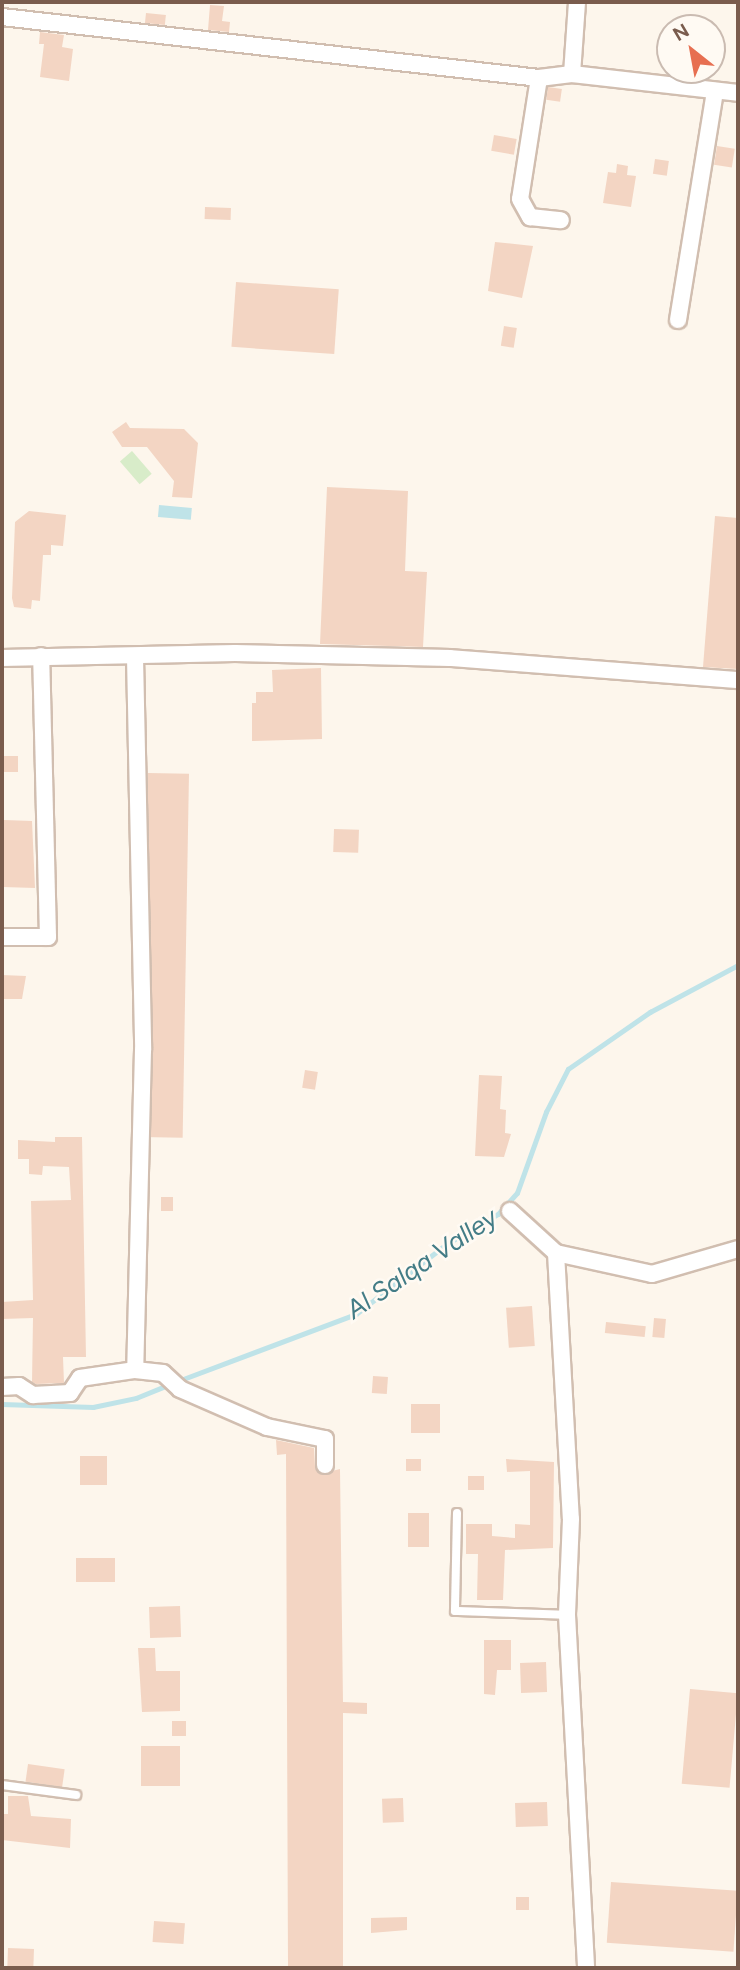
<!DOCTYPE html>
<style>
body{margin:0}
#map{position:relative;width:740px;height:1970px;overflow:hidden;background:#fdf6ec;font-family:Figtree,sans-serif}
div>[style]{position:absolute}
.green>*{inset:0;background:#d8ecc9;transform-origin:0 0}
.water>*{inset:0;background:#bfe3e8;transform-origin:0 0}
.stream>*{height:4.5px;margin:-2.25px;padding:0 2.25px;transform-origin:2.25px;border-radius:2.25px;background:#bfe3e8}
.building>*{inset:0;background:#f3d5c3;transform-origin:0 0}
.roads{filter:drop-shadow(2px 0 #d1beb0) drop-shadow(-2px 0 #d1beb0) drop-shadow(0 2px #d1beb0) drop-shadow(0 -2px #d1beb0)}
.service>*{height:8px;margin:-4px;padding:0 4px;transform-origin:4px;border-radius:4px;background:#fff}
.minor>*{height:16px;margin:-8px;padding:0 8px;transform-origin:8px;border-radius:8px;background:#fff}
span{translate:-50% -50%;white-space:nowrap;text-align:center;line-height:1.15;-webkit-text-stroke:5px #fffaf3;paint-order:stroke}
.water-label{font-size:26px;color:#437c86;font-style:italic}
.frame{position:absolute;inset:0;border:4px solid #7a5c4d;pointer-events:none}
.north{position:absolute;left:656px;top:14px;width:70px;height:70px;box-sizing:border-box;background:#fffaf3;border:2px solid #cabbb1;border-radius:50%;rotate:329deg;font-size:19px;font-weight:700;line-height:28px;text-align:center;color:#7a5c4d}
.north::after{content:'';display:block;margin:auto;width:24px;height:32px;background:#e76f51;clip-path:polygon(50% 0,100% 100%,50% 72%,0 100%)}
</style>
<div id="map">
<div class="green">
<div style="left:132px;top:451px;width:30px;height:16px;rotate:49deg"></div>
</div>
<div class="water">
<div style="left:159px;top:505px;width:33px;height:12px;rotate:5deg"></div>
</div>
<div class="stream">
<div style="left:178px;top:1381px;width:190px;rotate:-20.6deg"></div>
<div style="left:356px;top:1314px;width:116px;rotate:-37.7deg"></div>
<div style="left:448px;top:1243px;width:58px;rotate:-30.1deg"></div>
<div style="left:498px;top:1214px;width:28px;rotate:-48deg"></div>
<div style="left:517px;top:1193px;width:86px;rotate:-70.3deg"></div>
<div style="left:546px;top:1112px;width:48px;rotate:-62.9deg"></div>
<div style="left:568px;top:1069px;width:100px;rotate:-34.8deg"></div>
<div style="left:650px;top:1012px;width:100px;rotate:-28.1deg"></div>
<div style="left:2px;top:1404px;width:91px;rotate:1.9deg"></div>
<div style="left:93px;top:1407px;width:44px;rotate:-11.8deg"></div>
<div style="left:136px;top:1398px;width:37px;rotate:-22deg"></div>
</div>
<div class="building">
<div style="clip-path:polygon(210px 5px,224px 6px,222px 21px,230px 22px,229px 32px,208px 30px)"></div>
<div style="left:146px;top:13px;width:20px;height:10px;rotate:6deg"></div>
<div style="clip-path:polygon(40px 32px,64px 35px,62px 47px,73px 49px,69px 81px,40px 77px,44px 44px,39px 44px)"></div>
<div style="left:548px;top:87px;width:14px;height:13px;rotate:8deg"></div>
<div style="left:494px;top:135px;width:23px;height:16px;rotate:10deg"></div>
<div style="left:717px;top:146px;width:18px;height:19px;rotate:9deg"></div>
<div style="left:655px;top:159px;width:14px;height:15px;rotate:8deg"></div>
<div style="clip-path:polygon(617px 164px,628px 166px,627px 175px,636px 176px,631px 207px,603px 203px,608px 172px,616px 173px)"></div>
<div style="left:205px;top:207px;width:26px;height:12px;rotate:2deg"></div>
<div style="clip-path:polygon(495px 242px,533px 246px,522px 298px,488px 291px)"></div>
<div style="left:236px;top:282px;width:103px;height:65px;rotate:4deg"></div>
<div style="left:504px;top:326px;width:13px;height:20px;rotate:9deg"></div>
<div style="clip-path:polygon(126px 422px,130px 428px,184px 429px,198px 443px,192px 498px,172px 497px,174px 481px,147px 447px,122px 447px,112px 432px)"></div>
<div style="clip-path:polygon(327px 487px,408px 491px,405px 571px,427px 572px,423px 647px,320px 644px)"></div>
<div style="clip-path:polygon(29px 511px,66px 515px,63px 546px,51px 545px,51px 555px,43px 555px,40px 601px,32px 600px,31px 609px,14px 607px,12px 598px,15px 522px)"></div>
<div style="clip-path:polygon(715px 516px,738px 518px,738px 669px,703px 667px)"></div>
<div style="clip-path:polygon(321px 668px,322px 739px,252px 741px,252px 703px,256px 703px,256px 692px,273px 692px,272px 670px)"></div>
<div style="left:2px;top:756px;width:16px;height:16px"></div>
<div style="left:148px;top:773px;width:41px;height:364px;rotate:1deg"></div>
<div style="clip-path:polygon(4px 820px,32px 821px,35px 888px,3px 887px)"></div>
<div style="left:334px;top:829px;width:25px;height:23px;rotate:2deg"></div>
<div style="clip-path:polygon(2px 975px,26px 976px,22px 999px,2px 999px)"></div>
<div style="left:305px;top:1070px;width:13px;height:18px;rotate:9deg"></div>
<div style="clip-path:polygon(479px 1075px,502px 1076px,500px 1109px,506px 1110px,505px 1133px,511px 1134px,504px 1157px,475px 1156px)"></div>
<div style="clip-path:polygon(55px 1137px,82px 1137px,86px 1357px,63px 1357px,64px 1383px,36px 1384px,32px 1382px,33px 1318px,2px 1319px,2px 1302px,33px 1300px,31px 1201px,71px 1200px,69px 1167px,43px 1166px,42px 1175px,29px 1174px,29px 1159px,18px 1159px,18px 1140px,55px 1142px)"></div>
<div style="left:173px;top:1197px;width:14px;height:12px;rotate:90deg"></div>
<div style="left:532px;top:1306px;width:40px;height:26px;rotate:86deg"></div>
<div style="left:654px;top:1318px;width:12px;height:19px;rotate:5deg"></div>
<div style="left:606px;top:1322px;width:40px;height:11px;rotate:6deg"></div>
<div style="left:373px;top:1376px;width:15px;height:17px;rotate:4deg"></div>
<div style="left:411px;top:1404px;width:29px;height:29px"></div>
<div style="clip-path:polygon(276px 1440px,314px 1448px,315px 1466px,320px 1474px,340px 1469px,343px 1702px,367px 1703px,367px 1714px,343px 1713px,343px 1968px,288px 1968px,286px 1454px,277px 1455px)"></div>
<div style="left:80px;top:1456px;width:27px;height:29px"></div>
<div style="left:406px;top:1459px;width:15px;height:12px"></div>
<div style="clip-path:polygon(506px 1459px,554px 1462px,553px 1548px,505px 1550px,503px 1600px,477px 1600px,478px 1554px,466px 1554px,466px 1524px,492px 1524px,492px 1536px,515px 1538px,515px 1524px,530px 1525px,530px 1471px,507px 1472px)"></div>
<div style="left:468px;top:1476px;width:16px;height:14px"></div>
<div style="left:408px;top:1513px;width:21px;height:34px"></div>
<div style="left:115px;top:1558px;width:24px;height:39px;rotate:90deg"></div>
<div style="left:180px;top:1606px;width:31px;height:31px;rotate:88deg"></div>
<div style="clip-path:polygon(484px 1640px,511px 1640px,511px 1670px,497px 1670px,495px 1695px,484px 1694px)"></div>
<div style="clip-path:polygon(138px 1648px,155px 1648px,156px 1671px,180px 1671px,180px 1711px,142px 1712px)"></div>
<div style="left:546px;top:1662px;width:30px;height:26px;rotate:88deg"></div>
<div style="left:690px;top:1689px;width:48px;height:95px;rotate:5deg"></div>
<div style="left:172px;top:1721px;width:14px;height:15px"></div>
<div style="left:141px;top:1746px;width:39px;height:40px"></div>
<div style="left:28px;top:1764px;width:37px;height:18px;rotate:8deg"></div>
<div style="clip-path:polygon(8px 1796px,28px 1796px,31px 1816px,71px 1819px,70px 1848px,2px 1840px,2px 1814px,8px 1814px)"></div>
<div style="left:403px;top:1798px;width:24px;height:21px;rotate:88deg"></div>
<div style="left:547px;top:1802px;width:24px;height:32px;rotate:88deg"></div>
<div style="left:611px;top:1882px;width:127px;height:61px;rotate:4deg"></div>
<div style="left:516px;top:1897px;width:13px;height:13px"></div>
<div style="clip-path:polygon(407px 1917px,407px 1930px,371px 1933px,371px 1918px)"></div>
<div style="left:154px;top:1921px;width:31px;height:21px;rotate:4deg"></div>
<div style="left:8px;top:1948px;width:26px;height:20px;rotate:2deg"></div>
</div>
<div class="roads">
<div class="service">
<div style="left:457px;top:1513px;width:98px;rotate:91.2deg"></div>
<div style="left:455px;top:1611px;width:112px;rotate:2deg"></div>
<div style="left:2px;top:1785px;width:75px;rotate:7.7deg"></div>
</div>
<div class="minor">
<div style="left:2px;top:17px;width:540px;rotate:6.48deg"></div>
<div style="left:539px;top:78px;width:122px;rotate:98.9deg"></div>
<div style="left:520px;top:199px;width:21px;rotate:61deg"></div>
<div style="left:530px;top:217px;width:31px;rotate:6deg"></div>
<div style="left:572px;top:74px;width:167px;rotate:6.5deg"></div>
<div style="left:539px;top:78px;width:33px;rotate:-7deg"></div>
<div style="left:572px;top:74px;width:72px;rotate:-86deg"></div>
<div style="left:678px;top:320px;width:232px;rotate:-80.8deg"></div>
<div style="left:135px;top:657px;width:393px;rotate:88.8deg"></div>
<div style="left:143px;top:1050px;width:320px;rotate:91.4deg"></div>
<div style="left:2px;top:658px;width:233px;rotate:-1.2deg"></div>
<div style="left:235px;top:653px;width:215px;rotate:1.3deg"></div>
<div style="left:450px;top:658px;width:289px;rotate:4.4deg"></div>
<div style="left:2px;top:937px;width:46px"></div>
<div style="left:48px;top:937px;width:281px;rotate:-91.4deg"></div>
<div style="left:510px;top:1211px;width:62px;rotate:42.4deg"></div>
<div style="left:556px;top:1253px;width:266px;rotate:86.8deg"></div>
<div style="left:571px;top:1519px;width:96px;rotate:92.4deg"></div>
<div style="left:567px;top:1615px;width:354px;rotate:86.9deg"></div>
<div style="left:556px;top:1253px;width:98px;rotate:12.3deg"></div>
<div style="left:652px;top:1274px;width:90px;rotate:-16.2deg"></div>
<div style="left:2px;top:1387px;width:17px;rotate:-3deg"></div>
<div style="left:19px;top:1386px;width:17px;rotate:33deg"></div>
<div style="left:33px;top:1395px;width:37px;rotate:-3deg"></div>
<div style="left:70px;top:1393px;width:18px;rotate:-56deg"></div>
<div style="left:80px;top:1378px;width:56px;rotate:-8.3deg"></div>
<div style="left:135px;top:1370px;width:28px;rotate:6deg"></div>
<div style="left:163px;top:1373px;width:23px;rotate:43deg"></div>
<div style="left:180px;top:1389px;width:95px;rotate:23.6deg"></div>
<div style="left:267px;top:1427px;width:59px;rotate:11.7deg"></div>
<div style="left:325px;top:1439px;width:26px;rotate:90deg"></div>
</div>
</div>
<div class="water-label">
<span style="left:422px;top:1264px;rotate:-34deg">Al Salqa Valley</span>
</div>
<div class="frame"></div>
<div class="north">N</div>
</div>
